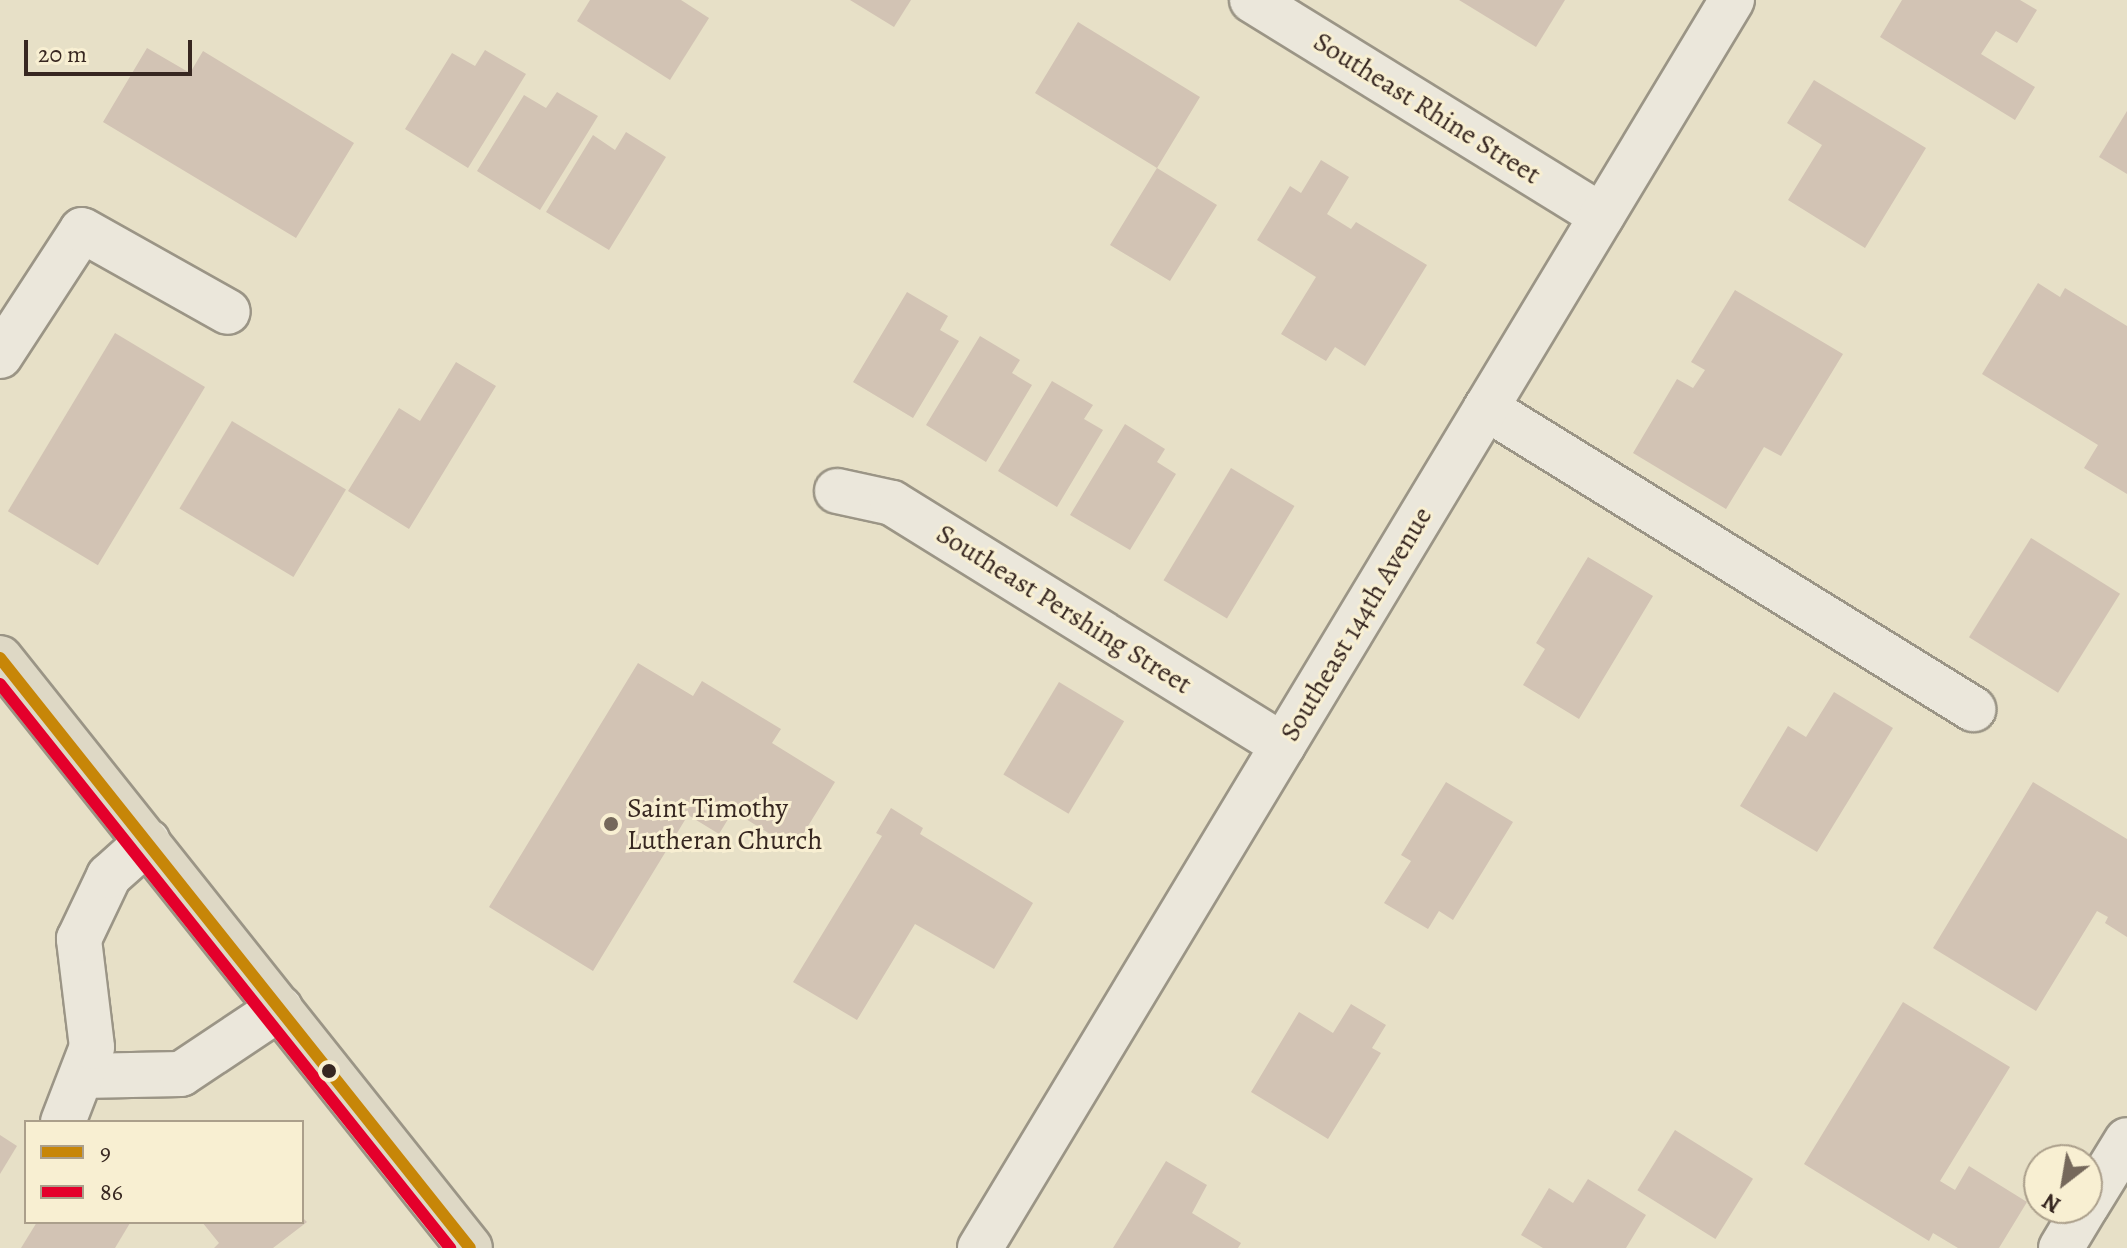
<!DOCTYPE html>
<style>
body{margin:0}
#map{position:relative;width:2127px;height:1248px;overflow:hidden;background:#e7e0c7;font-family:Alegreya,serif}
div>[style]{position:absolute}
.building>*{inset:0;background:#d2c3b4;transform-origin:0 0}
.roads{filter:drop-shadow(2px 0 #9b9586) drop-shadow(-2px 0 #9b9586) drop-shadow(0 2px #9b9586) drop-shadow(0 -2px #9b9586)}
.minor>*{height:44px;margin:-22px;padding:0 22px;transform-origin:22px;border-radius:22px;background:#ebe7db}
.major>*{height:44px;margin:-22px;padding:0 22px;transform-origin:22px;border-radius:22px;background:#ded8c5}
.bus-1>*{height:12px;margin:-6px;padding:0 6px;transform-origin:6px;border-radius:6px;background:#c78608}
.bus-2>*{height:12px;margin:-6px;padding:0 6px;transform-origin:6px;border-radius:6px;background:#e4002b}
.dots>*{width:22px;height:22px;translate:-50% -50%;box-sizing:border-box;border:4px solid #f8efd2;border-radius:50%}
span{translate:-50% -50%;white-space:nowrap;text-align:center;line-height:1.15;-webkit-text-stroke:6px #f8efd2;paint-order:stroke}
.street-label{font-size:28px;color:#372721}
.poi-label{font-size:28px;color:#372721}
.left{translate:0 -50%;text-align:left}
.legend{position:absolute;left:24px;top:1120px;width:280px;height:104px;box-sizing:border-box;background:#f8efd2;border:2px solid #ab9f8b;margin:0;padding:10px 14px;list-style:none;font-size:24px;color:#372721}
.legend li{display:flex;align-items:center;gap:16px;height:40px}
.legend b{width:40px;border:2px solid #ab9f8b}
.north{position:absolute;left:2023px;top:1144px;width:80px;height:80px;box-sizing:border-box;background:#f8efd2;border:2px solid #ab9f8b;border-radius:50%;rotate:211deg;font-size:22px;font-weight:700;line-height:32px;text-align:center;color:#372721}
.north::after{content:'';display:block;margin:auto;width:28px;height:36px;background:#75685b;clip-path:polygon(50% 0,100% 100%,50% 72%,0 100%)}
.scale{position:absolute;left:24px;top:40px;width:168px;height:36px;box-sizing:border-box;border:4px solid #372721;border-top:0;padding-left:10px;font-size:24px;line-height:28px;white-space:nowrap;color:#372721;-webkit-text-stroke:6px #f8efd2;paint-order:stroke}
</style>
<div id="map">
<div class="building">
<div style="clip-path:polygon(590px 0,681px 0,709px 18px,670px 80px,577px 21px)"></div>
<div style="clip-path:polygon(850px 0,911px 0,894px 27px)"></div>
<div style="clip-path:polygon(1459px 0,1565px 0,1536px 47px)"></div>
<div style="clip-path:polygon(1902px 0,2020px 0,2037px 10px,2017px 43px,1996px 31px,1981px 54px,2035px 87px,2015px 120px,1880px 37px)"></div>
<div style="clip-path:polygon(1078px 22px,1200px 97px,1157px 168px,1217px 205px,1170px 281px,1110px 245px,1157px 168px,1035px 93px)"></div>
<div style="clip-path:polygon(147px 48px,190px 73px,203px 51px,354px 143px,296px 238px,103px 122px)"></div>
<div style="clip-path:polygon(485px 50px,526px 74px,468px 168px,405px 129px,452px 53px,475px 66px)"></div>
<div style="clip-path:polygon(1814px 80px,1926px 148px,1865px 248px,1788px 200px,1822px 145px,1787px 123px)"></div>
<div style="clip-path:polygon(557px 92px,598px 116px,540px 210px,477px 171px,524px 95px,546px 108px)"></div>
<div style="clip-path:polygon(2127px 111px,2127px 174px,2099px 157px)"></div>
<div style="clip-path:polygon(626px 132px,666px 157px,609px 250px,546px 212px,593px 135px,615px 150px)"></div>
<div style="clip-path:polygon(1321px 160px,1349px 177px,1327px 214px,1351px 229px,1356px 222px,1427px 265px,1365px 366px,1335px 347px,1326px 361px,1281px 334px,1316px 277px,1257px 240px,1290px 186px,1301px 193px)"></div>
<div style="clip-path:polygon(2038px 283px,2060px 297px,2065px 288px,2127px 326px,2127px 494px,2084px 468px,2098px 445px,1982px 374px)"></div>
<div style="clip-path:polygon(1735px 290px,1843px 354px,1781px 456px,1764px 447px,1726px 509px,1633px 453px,1677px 379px,1693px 388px,1705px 370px,1691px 362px)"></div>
<div style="clip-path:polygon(907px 292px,948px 316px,940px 330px,959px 341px,913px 418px,853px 382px)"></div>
<div style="left:115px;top:333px;width:105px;height:208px;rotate:31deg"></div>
<div style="clip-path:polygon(980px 336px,1020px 360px,1012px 373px,1032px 385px,986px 462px,926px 425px)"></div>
<div style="clip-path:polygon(456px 362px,496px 386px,409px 529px,348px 491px,399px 408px,420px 421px)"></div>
<div style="clip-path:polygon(1052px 381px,1093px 405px,1084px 419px,1103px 430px,1057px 507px,998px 471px)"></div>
<div style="left:232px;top:421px;width:133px;height:102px;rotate:31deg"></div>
<div style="clip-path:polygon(1125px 424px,1165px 449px,1157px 462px,1176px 474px,1130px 550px,1070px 515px)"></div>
<div style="left:1231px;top:468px;width:74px;height:131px;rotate:31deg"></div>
<div style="left:2031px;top:538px;width:105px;height:117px;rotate:32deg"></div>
<div style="clip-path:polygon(1588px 557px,1653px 596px,1579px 719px,1523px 685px,1545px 649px,1536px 643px)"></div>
<div style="clip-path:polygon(638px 663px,693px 696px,702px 681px,781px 729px,772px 743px,835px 782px,794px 849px,733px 811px,719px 834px,688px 815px,593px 971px,489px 907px)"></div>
<div style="left:1059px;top:682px;width:76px;height:108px;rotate:31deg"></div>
<div style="clip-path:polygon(1834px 692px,1893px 728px,1817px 852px,1740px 806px,1788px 726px,1806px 737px)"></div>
<div style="clip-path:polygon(1446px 782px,1513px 822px,1453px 920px,1439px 911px,1428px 929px,1384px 903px,1411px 861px,1401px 855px)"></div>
<div style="clip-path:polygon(2033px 782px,2127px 839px,2127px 937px,2105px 923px,2108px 917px,2097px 911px,2036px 1011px,1933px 948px)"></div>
<div style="clip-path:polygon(891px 808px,923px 828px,920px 834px,1033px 903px,994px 969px,915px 924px,857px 1020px,793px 982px,882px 836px,876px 833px)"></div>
<div style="clip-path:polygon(1903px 1002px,2010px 1067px,1940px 1181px,1955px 1190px,1969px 1166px,2027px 1202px,1999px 1248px,1958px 1248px,1933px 1233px,1929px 1241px,1804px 1164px)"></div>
<div style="clip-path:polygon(1351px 1004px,1386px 1025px,1372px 1048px,1381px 1053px,1328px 1139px,1251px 1092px,1299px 1012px,1333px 1033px)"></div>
<div style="left:1675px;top:1130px;width:92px;height:71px;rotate:32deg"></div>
<div style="clip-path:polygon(0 1135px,17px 1146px,0 1174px)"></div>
<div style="clip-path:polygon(1166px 1161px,1207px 1185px,1192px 1213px,1241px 1243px,1238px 1248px,1113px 1248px)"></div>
<div style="clip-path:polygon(1588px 1179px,1646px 1215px,1626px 1248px,1543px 1248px,1521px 1235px,1549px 1188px,1573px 1203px)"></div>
<div style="clip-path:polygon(302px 1217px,307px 1222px,273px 1248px,214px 1248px,219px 1243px,202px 1222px,302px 1222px)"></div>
<div style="clip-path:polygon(37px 1222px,128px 1222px,130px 1223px,115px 1248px,21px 1248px)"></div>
</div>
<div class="roads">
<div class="minor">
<div style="left:1252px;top:0;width:411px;rotate:31.7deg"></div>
<div style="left:0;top:356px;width:150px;rotate:-56.9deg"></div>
<div style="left:82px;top:230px;width:167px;rotate:29.3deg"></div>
<div style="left:1486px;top:408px;width:573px;rotate:31.72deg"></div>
<div style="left:837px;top:491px;width:56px;rotate:12.3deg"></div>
<div style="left:892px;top:503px;width:460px;rotate:31.8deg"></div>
<div style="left:82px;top:1076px;width:99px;rotate:-1.2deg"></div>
<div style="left:181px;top:1074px;width:119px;rotate:-33.7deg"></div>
<div style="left:63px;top:1122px;width:80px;rotate:-68.9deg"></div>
<div style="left:92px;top:1047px;width:109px;rotate:-96.9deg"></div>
<div style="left:79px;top:939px;width:70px;rotate:-64.5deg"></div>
<div style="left:109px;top:876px;width:52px;rotate:-41.9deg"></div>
<div style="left:2087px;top:1205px;width:76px;rotate:-58.4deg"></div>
<div style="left:980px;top:1248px;width:1457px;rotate:-58.93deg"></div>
<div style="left:2061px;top:1248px;width:47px;rotate:-59deg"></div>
</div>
<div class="major">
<div style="left:0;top:658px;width:754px;rotate:51.46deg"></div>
</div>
</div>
<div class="bus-1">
<div style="left:0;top:658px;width:754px;rotate:51.46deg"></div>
</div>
<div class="bus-2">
<div style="left:0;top:684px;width:722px;rotate:51.41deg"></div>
</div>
<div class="dots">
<div style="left:611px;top:824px;background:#75685b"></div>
<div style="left:329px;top:1071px;background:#372721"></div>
</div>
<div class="street-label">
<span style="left:1427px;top:108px;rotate:32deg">Southeast Rhine Street</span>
<span style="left:1064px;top:609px;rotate:32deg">Southeast Pershing Street</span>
<span style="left:1356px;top:624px;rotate:-59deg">Southeast 144th Avenue</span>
</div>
<div class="poi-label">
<span class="left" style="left:627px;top:824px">Saint Timothy<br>Lutheran Church</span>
</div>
<ul class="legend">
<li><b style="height:10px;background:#c78608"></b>9</li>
<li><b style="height:10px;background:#e4002b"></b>86</li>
</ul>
<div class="north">N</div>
<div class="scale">20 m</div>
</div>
